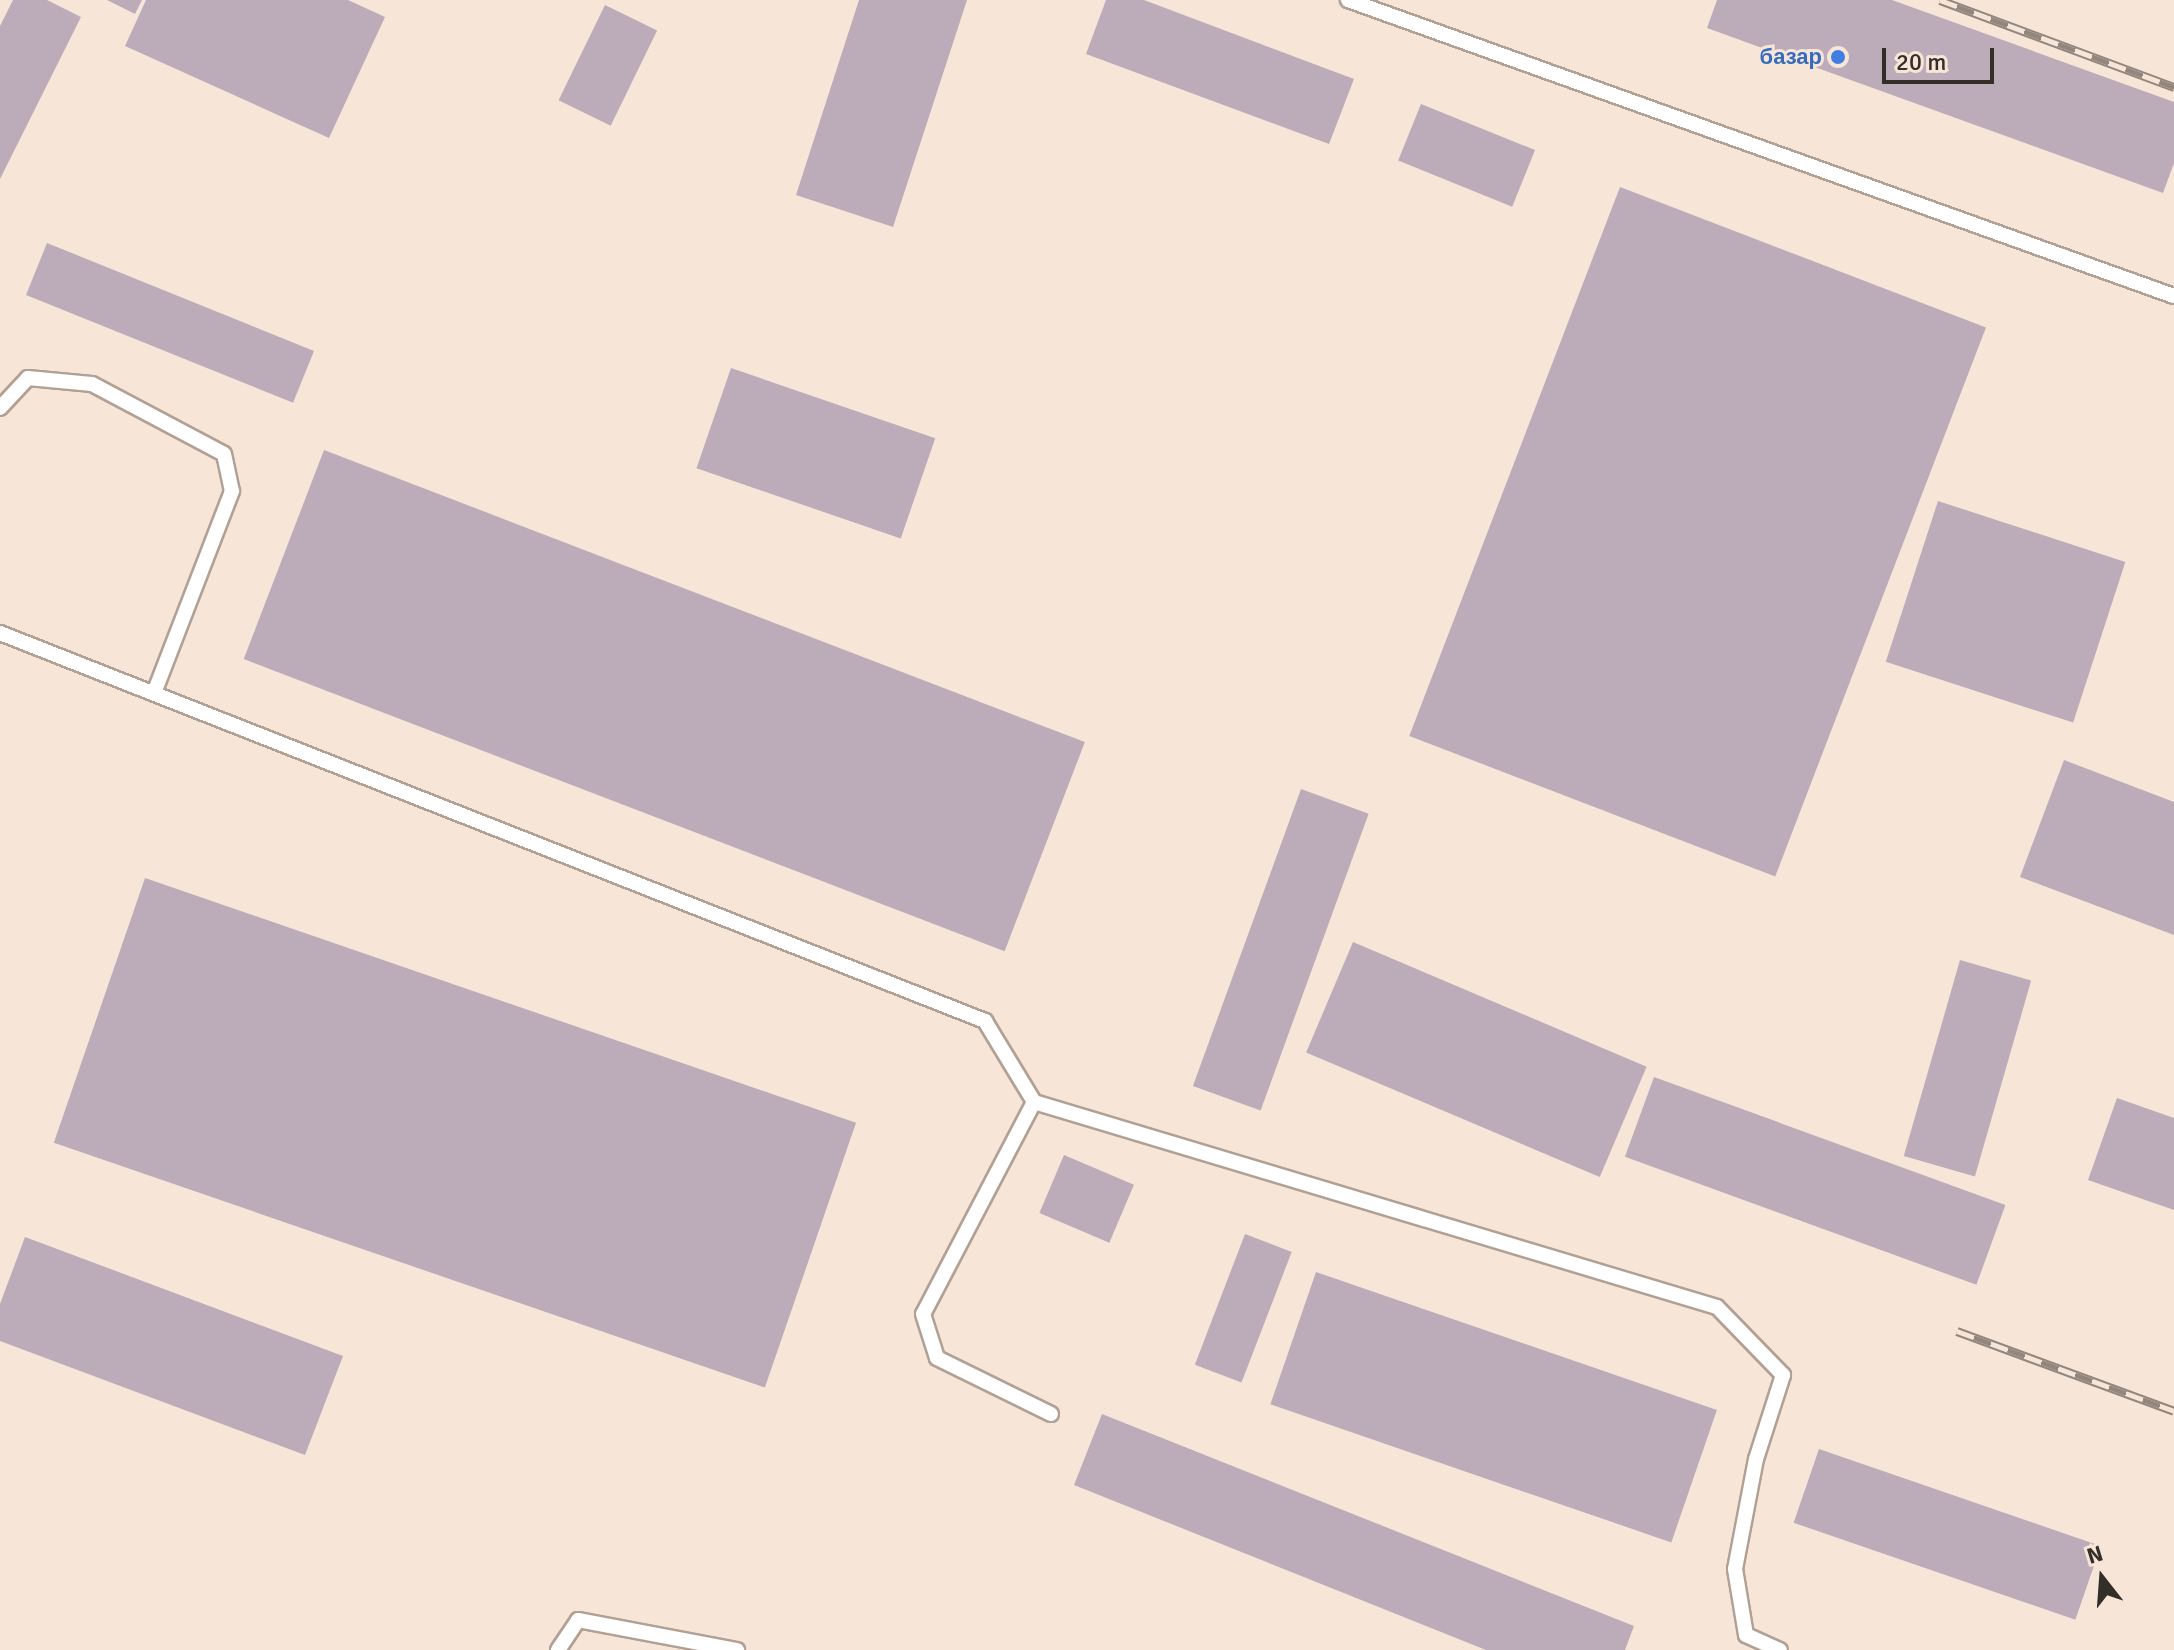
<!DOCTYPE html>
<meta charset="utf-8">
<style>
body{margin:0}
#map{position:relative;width:2174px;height:1650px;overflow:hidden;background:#f7e5d8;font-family:Signika,sans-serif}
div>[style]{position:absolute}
.building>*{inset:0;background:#bcacba;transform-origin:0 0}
.roads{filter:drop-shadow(2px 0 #b1a094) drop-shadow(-2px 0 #b1a094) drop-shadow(0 2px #b1a094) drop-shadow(0 -2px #b1a094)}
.service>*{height:14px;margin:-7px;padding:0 7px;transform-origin:7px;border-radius:7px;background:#fff}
.rail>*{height:9px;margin-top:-4.5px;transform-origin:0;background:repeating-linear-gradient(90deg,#f7e5d8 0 18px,#92867d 0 36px);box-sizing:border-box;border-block:2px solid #92867d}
.dots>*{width:22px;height:22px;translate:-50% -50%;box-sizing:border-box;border:4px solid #f7e5d8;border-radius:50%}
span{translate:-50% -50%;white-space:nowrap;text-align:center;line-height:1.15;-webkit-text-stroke:6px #f7e5d8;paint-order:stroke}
.shop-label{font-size:22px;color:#366cbe;font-weight:700}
.right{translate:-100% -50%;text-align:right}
.north{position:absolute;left:2062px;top:1538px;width:80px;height:80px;-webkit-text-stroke:6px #f7e5d8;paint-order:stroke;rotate:343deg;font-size:22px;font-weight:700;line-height:32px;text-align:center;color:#342e29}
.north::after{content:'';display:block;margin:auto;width:28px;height:36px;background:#342e29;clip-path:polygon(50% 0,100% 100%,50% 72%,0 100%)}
.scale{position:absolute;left:1882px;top:48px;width:112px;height:36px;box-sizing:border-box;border:4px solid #342e29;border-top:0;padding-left:10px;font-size:24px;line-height:28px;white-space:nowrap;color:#342e29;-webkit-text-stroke:6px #f7e5d8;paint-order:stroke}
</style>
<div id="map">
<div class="building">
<div style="clip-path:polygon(13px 0,47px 0,81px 17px,0 179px,0 26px)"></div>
<div style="clip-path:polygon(107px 0,142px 0,135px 14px)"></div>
<div style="clip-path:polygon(146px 0,348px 0,385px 17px,329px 138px,125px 46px)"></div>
<div style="clip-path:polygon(859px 0,967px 0,893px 227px,796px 195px)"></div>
<div style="clip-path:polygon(1106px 0,1144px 0,1354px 79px,1329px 144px,1086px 54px)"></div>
<div style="clip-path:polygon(1717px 0,1892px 0,2174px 102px,2174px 163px,2163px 193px,1707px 28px)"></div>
<div style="left:605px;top:5px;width:58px;height:106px;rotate:26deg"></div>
<div style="left:1421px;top:104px;width:123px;height:61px;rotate:22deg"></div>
<div style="left:1620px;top:187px;width:392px;height:588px;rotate:21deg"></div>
<div style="left:47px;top:243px;width:288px;height:56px;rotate:22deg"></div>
<div style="left:731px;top:368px;width:216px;height:106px;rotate:19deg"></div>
<div style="left:324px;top:450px;width:815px;height:224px;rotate:21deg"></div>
<div style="left:1938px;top:501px;width:197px;height:169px;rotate:18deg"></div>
<div style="clip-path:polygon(2064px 760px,2174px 802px,2174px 935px,2020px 877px)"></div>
<div style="left:1301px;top:789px;width:72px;height:316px;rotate:20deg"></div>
<div style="left:145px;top:878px;width:752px;height:280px;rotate:19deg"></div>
<div style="left:1353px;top:942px;width:319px;height:120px;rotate:23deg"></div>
<div style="left:1960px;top:960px;width:74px;height:204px;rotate:16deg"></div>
<div style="left:1654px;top:1077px;width:374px;height:85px;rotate:20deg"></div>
<div style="clip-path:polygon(2117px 1098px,2174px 1118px,2174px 1210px,2088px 1180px)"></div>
<div style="left:1064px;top:1155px;width:76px;height:63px;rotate:23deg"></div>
<div style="left:1245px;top:1234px;width:50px;height:140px;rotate:21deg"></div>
<div style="clip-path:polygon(25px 1237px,343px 1356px,305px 1455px,0 1341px,0 1304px)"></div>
<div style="left:1316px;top:1272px;width:424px;height:140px;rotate:19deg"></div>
<div style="clip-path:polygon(1102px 1414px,1634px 1626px,1625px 1650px,1486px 1650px,1074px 1485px)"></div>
<div style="left:1819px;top:1449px;width:298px;height:78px;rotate:19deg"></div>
</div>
<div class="roads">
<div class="service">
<div style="left:1348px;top:0;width:877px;rotate:19.72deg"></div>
<div style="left:0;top:408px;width:41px;rotate:-47deg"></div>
<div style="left:28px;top:378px;width:64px;rotate:5.4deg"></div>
<div style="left:92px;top:384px;width:149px;rotate:27.9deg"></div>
<div style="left:224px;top:454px;width:38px;rotate:78deg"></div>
<div style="left:232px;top:491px;width:217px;rotate:111.1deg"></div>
<div style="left:0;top:633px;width:1059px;rotate:21.5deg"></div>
<div style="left:985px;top:1021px;width:95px;rotate:58.8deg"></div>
<div style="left:1034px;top:1102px;width:713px;rotate:16.71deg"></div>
<div style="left:1717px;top:1307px;width:95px;rotate:45.9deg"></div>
<div style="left:1783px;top:1375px;width:88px;rotate:107.8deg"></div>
<div style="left:1756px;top:1459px;width:112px;rotate:100.8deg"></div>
<div style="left:1735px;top:1569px;width:67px;rotate:80.5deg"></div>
<div style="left:1746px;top:1635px;width:37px;rotate:24deg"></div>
<div style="left:1034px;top:1102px;width:239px;rotate:117.6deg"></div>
<div style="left:923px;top:1314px;width:46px;rotate:72.3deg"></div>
<div style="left:937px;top:1358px;width:127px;rotate:26.2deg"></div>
<div style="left:558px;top:1650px;width:36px;rotate:-56deg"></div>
<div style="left:578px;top:1620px;width:162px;rotate:10.7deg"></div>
</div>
</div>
<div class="rail">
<div style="left:1940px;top:0;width:250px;rotate:20.4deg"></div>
<div style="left:1957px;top:1331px;width:231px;rotate:20.2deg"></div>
</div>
<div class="dots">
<div style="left:1838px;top:57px;background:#3f7fe0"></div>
</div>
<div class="shop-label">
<span class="right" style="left:1822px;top:57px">базар</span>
</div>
<div class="north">N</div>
<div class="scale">20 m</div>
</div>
